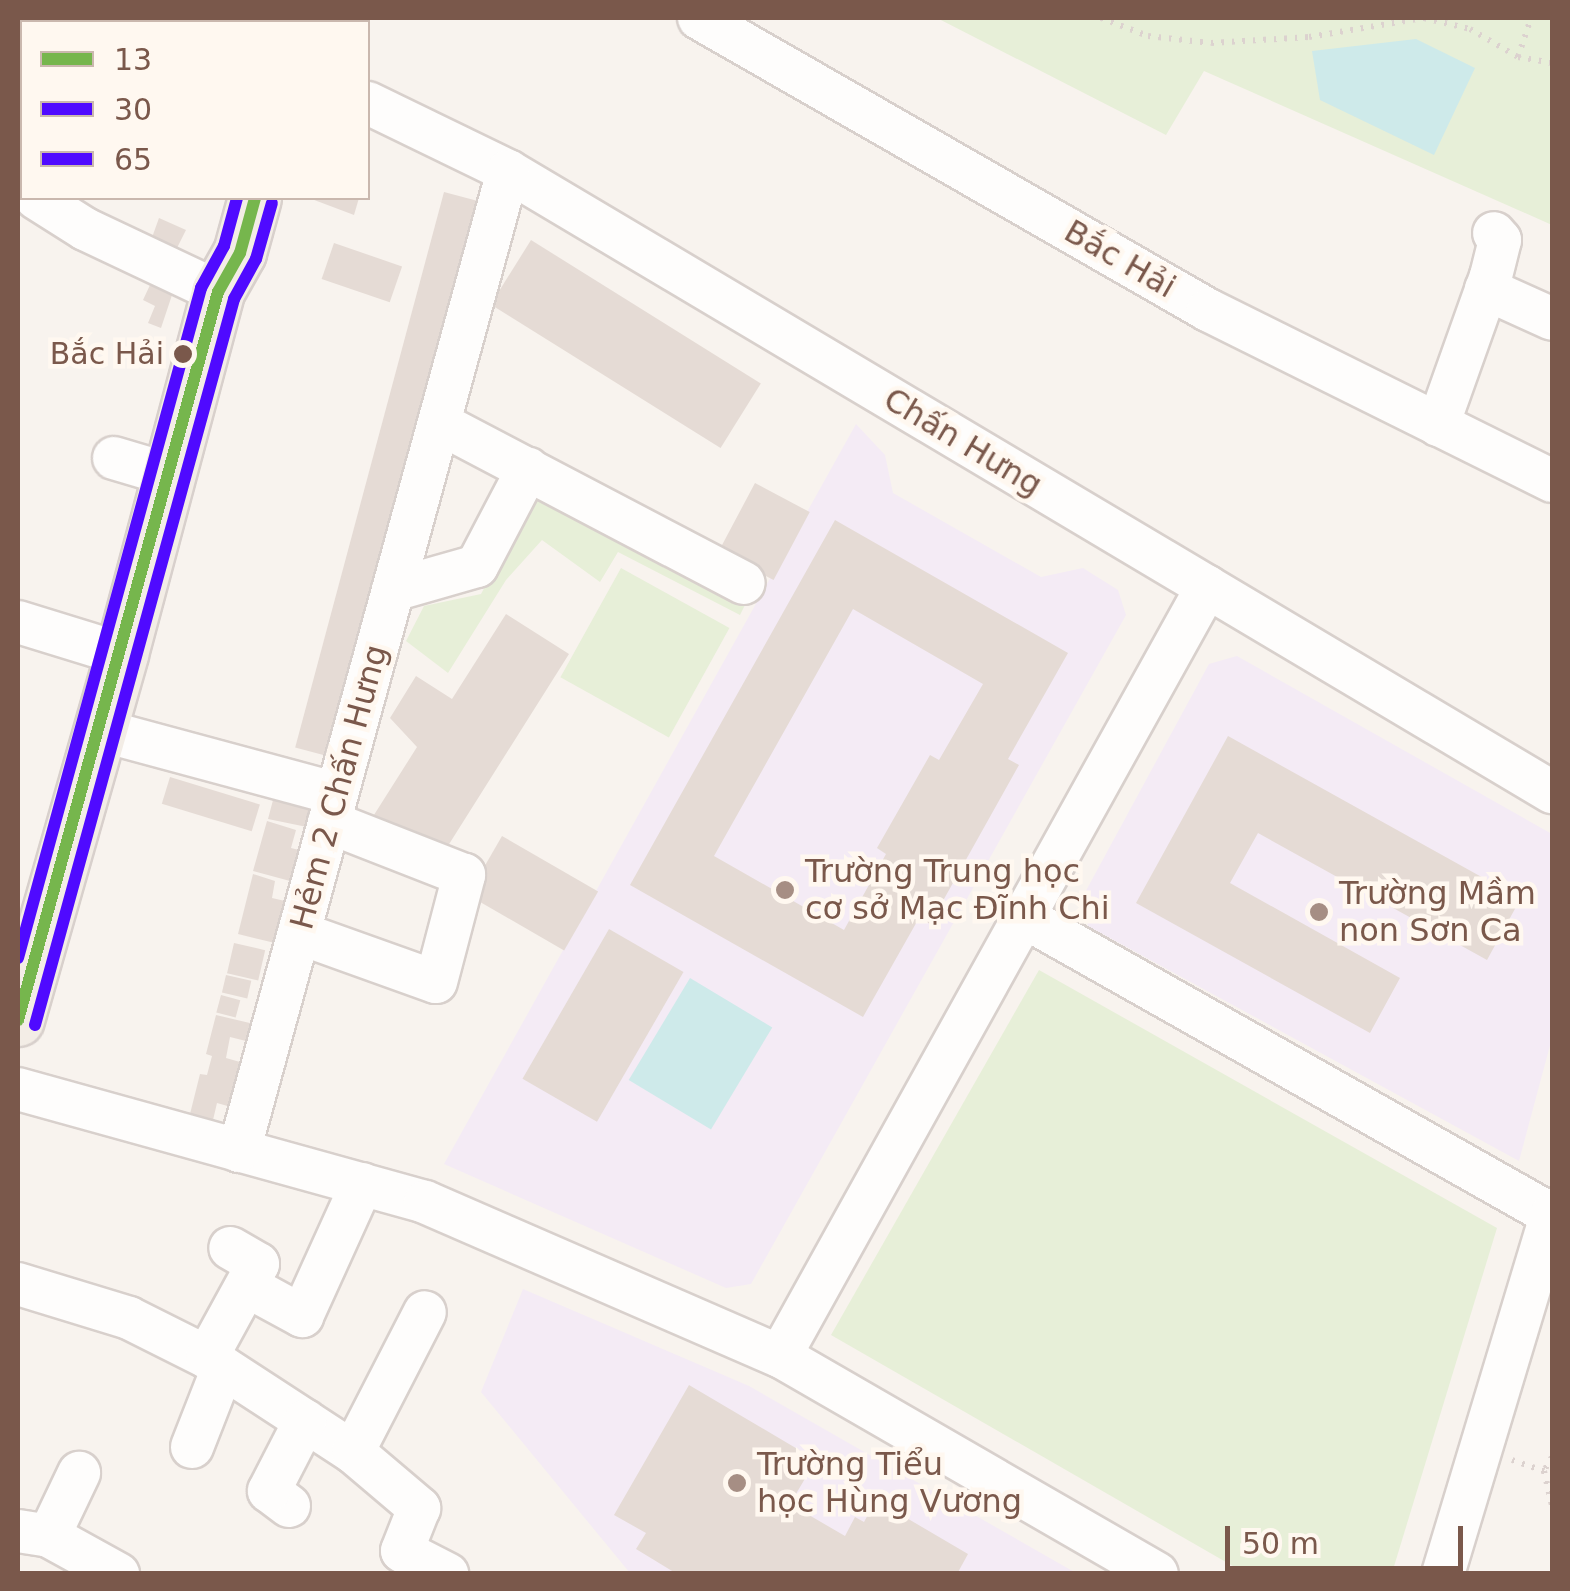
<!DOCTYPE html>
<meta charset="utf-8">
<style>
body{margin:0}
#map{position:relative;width:1570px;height:1591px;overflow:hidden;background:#f8f3ee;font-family:"DejaVu Sans",sans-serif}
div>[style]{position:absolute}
.education>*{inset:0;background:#f4ebf5}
.green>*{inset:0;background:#e7efd8;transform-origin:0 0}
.water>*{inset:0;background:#ceeaea;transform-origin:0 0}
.building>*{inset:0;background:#e5dbd5;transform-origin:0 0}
.path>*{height:6px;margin-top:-3px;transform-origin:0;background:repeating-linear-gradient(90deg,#dcd2cf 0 2.5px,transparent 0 10.5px)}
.roads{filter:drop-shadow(2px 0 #d8d0cc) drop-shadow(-2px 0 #d8d0cc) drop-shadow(0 2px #d8d0cc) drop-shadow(0 -2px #d8d0cc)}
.minor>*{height:42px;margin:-21px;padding:0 21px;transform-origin:21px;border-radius:21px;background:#fefdfc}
.major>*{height:52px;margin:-26px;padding:0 26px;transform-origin:26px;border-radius:26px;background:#f3ede6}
.bus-1>*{height:12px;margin:-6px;padding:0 6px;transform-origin:6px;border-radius:6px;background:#76b64d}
.bus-2>*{height:12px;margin:-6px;padding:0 6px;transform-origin:6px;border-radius:6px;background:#4f0aff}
.bus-3>*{height:12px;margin:-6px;padding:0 6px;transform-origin:6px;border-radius:6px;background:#4f0aff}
.dots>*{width:28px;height:28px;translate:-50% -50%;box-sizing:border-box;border:5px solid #fff8f0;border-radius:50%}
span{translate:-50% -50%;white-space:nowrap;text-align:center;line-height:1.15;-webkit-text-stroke:9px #fff8f0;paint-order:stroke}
.bus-label{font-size:30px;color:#7a584b}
.right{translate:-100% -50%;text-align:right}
.street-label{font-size:32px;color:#7a584b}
.poi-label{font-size:32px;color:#7a584b}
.left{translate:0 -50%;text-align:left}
.frame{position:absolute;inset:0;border:20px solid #7a584b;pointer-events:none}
.legend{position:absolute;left:20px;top:20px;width:350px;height:180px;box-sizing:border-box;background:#fff8f0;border:2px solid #cab8ae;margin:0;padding:12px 18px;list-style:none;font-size:30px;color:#7a584b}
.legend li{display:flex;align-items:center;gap:20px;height:50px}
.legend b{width:50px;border:2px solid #cab8ae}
.scale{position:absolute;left:1225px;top:1526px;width:238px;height:45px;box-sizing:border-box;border:5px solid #7a584b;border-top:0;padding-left:12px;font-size:30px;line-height:35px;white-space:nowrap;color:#7a584b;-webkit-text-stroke:8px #fff8f0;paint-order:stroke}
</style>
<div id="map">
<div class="education">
<div style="clip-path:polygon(856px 424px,885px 455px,893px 493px,1041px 577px,1083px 568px,1118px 590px,1126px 615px,751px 1284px,726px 1288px,444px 1164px)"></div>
<div style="clip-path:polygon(1237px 656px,1552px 834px,1552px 1038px,1519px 1161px,1088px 926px,1082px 898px,1209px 664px)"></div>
<div style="clip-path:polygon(523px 1289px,749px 1386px,1076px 1573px,630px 1573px,481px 1392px)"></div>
</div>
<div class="green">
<div style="clip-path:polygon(937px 18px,1552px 18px,1552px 225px,1204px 71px,1166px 135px)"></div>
<div style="clip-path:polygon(537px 490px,748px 599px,740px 615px,618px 552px,600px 582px,542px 540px,506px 580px,448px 673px,406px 641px,424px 606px,481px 594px)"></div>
<div style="left:621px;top:568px;width:124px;height:125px;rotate:29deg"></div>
<div style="clip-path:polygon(1039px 970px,1497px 1228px,1392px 1573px,1245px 1573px,831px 1335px)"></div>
</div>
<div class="water">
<div style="clip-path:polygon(1416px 39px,1475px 68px,1434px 155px,1320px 100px,1312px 51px)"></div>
<div style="left:690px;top:978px;width:96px;height:119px;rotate:31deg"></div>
</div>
<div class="building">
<div style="left:40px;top:18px;width:173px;height:13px"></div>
<div style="left:444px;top:192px;width:38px;height:575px;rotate:15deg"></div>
<div style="clip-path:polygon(309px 198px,359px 198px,354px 215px)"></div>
<div style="clip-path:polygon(159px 218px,186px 230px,176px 250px,150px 243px)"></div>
<div style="left:531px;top:240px;width:271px;height:76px;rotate:32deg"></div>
<div style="left:334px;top:243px;width:72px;height:38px;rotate:19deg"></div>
<div style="clip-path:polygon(150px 285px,172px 295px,161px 328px,148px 323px,155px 306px,143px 300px)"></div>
<div style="left:755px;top:483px;width:62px;height:77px;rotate:28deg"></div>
<div style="clip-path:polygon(evenodd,835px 520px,1068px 653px,1008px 759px,1019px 765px,930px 924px,919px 918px,863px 1017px,630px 885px,835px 520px,853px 609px,983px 684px,939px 760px,930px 755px,877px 848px,886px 854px,844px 930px,714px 856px,853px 609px)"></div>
<div style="clip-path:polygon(506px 614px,569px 654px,434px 868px,367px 826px,417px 747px,390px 718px,416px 676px,452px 699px)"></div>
<div style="clip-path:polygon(1228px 736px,1487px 880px,1483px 888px,1516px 907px,1487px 960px,1258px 833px,1230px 883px,1400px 978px,1370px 1033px,1136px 903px)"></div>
<div style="left:170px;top:777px;width:94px;height:28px;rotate:17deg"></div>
<div style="clip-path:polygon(277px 785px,314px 795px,308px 816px,318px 819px,307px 827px,268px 819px)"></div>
<div style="clip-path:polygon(267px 821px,296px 830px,291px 848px,299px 850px,290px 881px,253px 871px)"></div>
<div style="left:502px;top:836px;width:111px;height:68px;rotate:30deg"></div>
<div style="clip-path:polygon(253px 874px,275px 881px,272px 898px,285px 901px,275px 943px,238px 934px)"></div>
<div style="left:609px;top:929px;width:86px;height:173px;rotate:30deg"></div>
<div style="left:234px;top:943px;width:32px;height:31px;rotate:13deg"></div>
<div style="left:226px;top:975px;width:26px;height:18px;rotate:13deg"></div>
<div style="left:221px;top:995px;width:20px;height:18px;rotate:15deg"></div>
<div style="clip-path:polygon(216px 1015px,254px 1024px,250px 1042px,230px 1037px,226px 1058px,240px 1062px,237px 1084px,231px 1107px,217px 1103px,213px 1120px,190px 1114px,200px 1074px,207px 1075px,212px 1056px,206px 1054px)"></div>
<div style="clip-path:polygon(689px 1385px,816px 1460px,790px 1504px,845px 1536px,855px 1517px,864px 1522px,876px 1500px,968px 1554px,957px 1574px,677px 1574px,636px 1549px,646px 1533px,614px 1515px)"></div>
</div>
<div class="path">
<div style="left:1101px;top:18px;width:50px;rotate:21deg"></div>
<div style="left:1148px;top:36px;width:63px;rotate:6.3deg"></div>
<div style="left:1211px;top:43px;width:98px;rotate:-3.5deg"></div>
<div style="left:1309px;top:37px;width:117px;rotate:-9.4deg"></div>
<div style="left:1424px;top:18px;width:47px;rotate:13.4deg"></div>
<div style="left:1470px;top:29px;width:56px;rotate:30.3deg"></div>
<div style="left:1518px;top:57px;width:35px;rotate:10deg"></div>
<div style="left:1518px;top:57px;width:41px;rotate:-71.6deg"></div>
<div style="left:1552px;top:1457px;width:16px;rotate:120deg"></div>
<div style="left:1544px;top:1471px;width:35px;rotate:77deg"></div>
<div style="left:1512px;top:1460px;width:34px;rotate:19deg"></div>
</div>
<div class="roads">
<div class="minor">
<div style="left:699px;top:18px;width:587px;rotate:29.84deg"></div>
<div style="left:1208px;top:310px;width:384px;rotate:26.4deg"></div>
<div style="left:33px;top:22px;width:4px;rotate:-63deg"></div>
<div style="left:368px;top:103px;width:156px;rotate:25.9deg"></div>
<div style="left:508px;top:171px;width:1215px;rotate:30.75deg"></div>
<div style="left:18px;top:105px;width:10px;rotate:-66deg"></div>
<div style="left:36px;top:198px;width:58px;rotate:32.3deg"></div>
<div style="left:85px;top:229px;width:147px;rotate:25.3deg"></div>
<div style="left:1486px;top:289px;width:72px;rotate:24.4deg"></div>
<div style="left:439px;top:423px;width:344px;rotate:27.7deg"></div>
<div style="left:1438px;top:425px;width:158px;rotate:-70.4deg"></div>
<div style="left:1491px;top:276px;width:37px;rotate:-76deg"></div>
<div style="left:1500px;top:240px;width:9px;rotate:-131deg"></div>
<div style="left:114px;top:458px;width:59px;rotate:16.6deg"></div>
<div style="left:393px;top:590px;width:87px;rotate:-15.9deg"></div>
<div style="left:477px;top:566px;width:110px;rotate:-62.3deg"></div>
<div style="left:18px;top:622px;width:109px;rotate:17.1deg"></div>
<div style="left:100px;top:730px;width:245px;rotate:15.1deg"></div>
<div style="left:1024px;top:917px;width:606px;rotate:29.44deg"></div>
<div style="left:299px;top:933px;width:145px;rotate:19.7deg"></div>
<div style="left:436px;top:982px;width:111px;rotate:-75.3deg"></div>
<div style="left:464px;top:875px;width:145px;rotate:-158.6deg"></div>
<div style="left:18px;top:1089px;width:422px;rotate:15.5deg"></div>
<div style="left:425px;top:1202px;width:387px;rotate:23.5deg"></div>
<div style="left:780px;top:1356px;width:435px;rotate:30deg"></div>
<div style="left:239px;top:1151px;width:1016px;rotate:-74.65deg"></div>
<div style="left:18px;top:1284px;width:116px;rotate:17deg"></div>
<div style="left:129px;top:1318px;width:87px;rotate:26.6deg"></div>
<div style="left:207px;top:1357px;width:174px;rotate:33.1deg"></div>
<div style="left:353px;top:1452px;width:87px;rotate:40.3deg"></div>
<div style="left:419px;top:1508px;width:46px;rotate:111.6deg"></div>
<div style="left:402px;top:1551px;width:51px;rotate:27.1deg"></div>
<div style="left:247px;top:1286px;width:63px;rotate:28.6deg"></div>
<div style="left:302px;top:1316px;width:145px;rotate:-65.6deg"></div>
<div style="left:780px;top:1356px;width:880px;rotate:-60.96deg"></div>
<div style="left:207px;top:1357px;width:106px;rotate:-61.3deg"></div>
<div style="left:258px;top:1264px;width:32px;rotate:-150deg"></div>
<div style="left:192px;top:1447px;width:85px;rotate:-68.6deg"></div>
<div style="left:353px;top:1452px;width:157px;rotate:-62.8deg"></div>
<div style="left:289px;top:1506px;width:25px;rotate:-143deg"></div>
<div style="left:269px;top:1491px;width:79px;rotate:-62.8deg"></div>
<div style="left:18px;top:1531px;width:31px;rotate:9deg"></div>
<div style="left:49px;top:1536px;width:79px;rotate:28.8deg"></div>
<div style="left:49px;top:1536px;width:70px;rotate:-64.5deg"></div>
<div style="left:1443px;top:1574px;width:376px;rotate:-73.2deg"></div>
</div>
<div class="major">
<div style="left:276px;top:22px;width:4px;rotate:-76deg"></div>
<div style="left:18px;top:1020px;width:380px;rotate:-74.1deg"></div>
<div style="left:122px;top:654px;width:375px;rotate:-75.1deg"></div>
<div style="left:218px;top:292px;width:45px;rotate:-60.6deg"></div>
<div style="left:240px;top:253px;width:57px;rotate:-74.7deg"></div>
</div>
</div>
<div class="bus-1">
<div style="left:18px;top:1020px;width:755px;rotate:-74.64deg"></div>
<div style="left:218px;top:292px;width:45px;rotate:-60.6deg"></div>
<div style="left:240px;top:253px;width:57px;rotate:-74.7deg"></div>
</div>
<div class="bus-2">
<div style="left:35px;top:1025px;width:753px;rotate:-74.67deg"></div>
<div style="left:234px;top:299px;width:46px;rotate:-61.2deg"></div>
<div style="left:256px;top:259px;width:58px;rotate:-74.1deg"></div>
</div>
<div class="bus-3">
<div style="left:18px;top:958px;width:695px;rotate:-74.72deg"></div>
<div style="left:201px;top:288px;width:48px;rotate:-61.3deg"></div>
<div style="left:224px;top:246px;width:50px;rotate:-74.8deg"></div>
</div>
<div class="dots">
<div style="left:183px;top:354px;background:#7a584b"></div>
<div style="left:785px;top:890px;background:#a68e84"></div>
<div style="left:1319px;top:912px;background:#a68e84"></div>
<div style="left:737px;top:1483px;background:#a68e84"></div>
</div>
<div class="bus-label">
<span class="right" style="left:164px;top:354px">Bắc Hải</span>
</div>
<div class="street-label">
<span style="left:1120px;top:259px;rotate:30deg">Bắc Hải</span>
<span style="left:963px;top:442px;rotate:31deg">Chấn Hưng</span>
<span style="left:339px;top:787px;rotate:-75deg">Hẻm 2 Chấn Hưng</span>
</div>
<div class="poi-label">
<span class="left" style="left:805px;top:890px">Trường Trung học<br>cơ sở Mạc Đĩnh Chi</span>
<span class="left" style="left:1339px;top:912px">Trường Mầm<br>non Sơn Ca</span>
<span class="left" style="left:757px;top:1483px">Trường Tiểu<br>học Hùng Vương</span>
</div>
<div class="frame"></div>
<ul class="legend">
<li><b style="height:12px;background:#76b64d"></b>13</li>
<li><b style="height:12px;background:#4f0aff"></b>30</li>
<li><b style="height:12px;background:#4f0aff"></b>65</li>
</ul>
<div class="scale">50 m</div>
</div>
